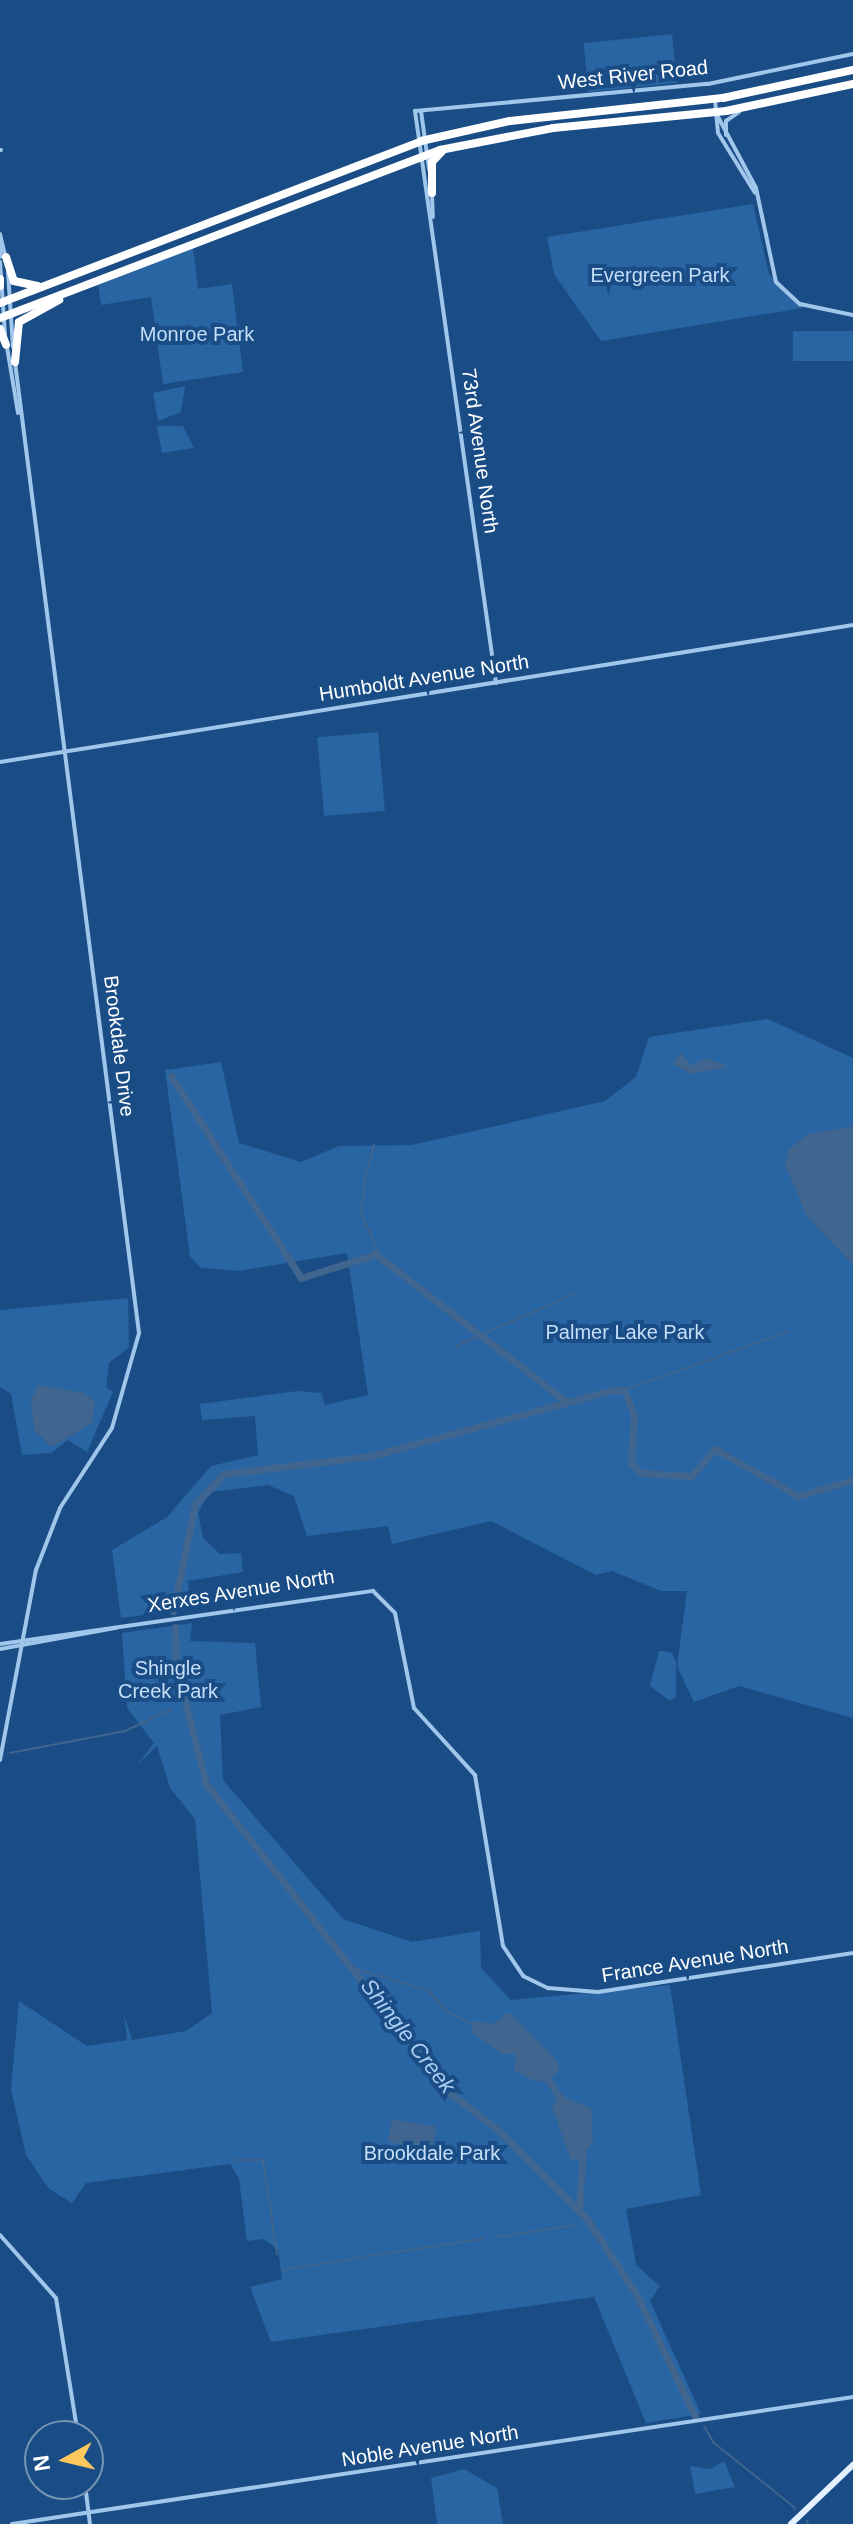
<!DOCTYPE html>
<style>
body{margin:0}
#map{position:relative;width:853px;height:2524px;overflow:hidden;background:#1a4d85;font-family:Arial,sans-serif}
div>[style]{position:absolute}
.green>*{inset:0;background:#2965a2;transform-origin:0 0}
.water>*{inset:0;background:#40658e;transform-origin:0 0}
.stream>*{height:2px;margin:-1px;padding:0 1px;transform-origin:1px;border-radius:1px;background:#40658e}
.river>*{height:7px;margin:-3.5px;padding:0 3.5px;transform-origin:3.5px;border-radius:3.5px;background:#40658e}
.minor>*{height:4px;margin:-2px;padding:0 2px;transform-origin:2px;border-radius:2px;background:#a0c6ec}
.major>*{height:6px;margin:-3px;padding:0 3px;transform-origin:3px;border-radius:3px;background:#e5f0ff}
.highway>*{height:8px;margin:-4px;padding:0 4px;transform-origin:4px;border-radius:4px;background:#fff}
span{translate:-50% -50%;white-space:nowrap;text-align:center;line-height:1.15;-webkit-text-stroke:8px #1a4d85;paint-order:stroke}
.street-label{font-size:20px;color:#fff}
.park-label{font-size:20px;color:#c5dff9}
.water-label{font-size:22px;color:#accff3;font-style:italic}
.north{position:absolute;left:24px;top:2420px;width:80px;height:80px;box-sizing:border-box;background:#1a4d85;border:2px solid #7694b6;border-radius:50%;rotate:262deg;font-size:22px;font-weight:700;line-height:32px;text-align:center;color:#fff}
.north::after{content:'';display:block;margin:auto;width:28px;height:36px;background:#fec85c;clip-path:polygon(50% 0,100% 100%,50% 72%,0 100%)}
</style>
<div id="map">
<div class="green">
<div style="left:672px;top:34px;width:49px;height:89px;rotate:84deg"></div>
<div style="clip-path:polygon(753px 204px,769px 274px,803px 308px,601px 341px,554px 274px,547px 237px)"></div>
<div style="clip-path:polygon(193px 247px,198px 289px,232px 284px,243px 372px,163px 384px,151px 297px,101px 305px,98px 285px)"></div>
<div style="left:853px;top:331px;width:30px;height:60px;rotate:90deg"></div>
<div style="clip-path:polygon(185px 386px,181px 412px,158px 421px,153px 393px)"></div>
<div style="clip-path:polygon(157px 426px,183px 426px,194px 448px,162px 453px)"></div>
<div style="left:378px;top:732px;width:79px;height:61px;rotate:85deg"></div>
<div style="clip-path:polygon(768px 1019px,853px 1058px,853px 1718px,739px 1686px,694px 1702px,677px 1666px,687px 1591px,661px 1591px,612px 1571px,596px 1575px,491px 1521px,392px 1544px,388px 1526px,307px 1536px,294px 1496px,268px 1485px,209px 1492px,198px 1513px,203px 1538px,220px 1554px,241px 1553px,243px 1572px,188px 1581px,191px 1609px,121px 1618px,112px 1550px,167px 1517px,211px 1466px,258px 1455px,255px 1416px,202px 1420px,200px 1404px,298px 1391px,321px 1393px,325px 1405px,368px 1395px,347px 1253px,239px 1271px,201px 1268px,190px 1256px,165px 1070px,221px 1062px,239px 1143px,301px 1162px,339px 1146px,412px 1145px,605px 1101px,636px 1077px,649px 1037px)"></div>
<div style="clip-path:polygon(128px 1298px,129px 1347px,109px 1363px,106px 1387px,113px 1392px,87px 1452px,68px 1440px,51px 1453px,22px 1455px,11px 1394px,0 1387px,0 1310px)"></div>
<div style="clip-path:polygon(192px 1623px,190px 1641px,255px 1643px,261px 1707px,220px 1715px,223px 1780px,343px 1919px,412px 1942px,480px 1931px,481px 1968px,511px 2000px,670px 1985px,701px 2195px,626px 2209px,636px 2265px,660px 2286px,650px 2301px,701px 2414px,646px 2423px,594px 2297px,271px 2342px,250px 2287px,282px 2279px,278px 2249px,263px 2239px,247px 2241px,239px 2179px,230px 2164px,86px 2183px,72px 2203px,48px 2188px,26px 2155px,11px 2089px,19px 2001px,87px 2046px,127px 2040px,124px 2014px,132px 2040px,186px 2031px,212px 2013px,195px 1819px,170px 1788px,157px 1746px,136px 1766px,154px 1743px,127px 1708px,122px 1633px)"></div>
<div style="clip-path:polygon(659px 1651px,671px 1652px,676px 1662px,676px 1697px,670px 1701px,650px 1686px)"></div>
<div style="clip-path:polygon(724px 2461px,735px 2487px,695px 2494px,690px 2466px,710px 2469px)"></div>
<div style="clip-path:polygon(464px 2469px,497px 2488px,503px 2524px,437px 2524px,431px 2478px)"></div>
</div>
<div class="water">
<div style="clip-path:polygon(681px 1053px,692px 1066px,706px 1058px,729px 1067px,692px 1074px,672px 1064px)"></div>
<div style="clip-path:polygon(853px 1126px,853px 1265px,807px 1216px,785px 1165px,789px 1149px,809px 1134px)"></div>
<div style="clip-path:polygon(38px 1385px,85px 1393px,95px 1402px,92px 1423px,52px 1447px,34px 1430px,31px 1400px)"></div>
<div style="clip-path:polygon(509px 2012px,558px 2062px,559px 2072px,543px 2082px,531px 2079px,514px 2071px,516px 2054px,502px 2054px,472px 2033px,473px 2021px,493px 2024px)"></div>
<div style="clip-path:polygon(559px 2095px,591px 2108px,593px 2142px,579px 2159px,571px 2160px,552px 2107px)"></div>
<div style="left:392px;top:2119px;width:45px;height:23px;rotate:10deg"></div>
</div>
<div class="stream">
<div style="left:367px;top:1171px;width:28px;rotate:-75deg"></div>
<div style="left:366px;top:1174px;width:39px;rotate:97deg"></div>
<div style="left:361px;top:1213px;width:42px;rotate:65.9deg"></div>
<div style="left:456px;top:1346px;width:131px;rotate:-23.8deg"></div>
<div style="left:624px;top:1390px;width:174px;rotate:-19.5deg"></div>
<div style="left:10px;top:1753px;width:117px;rotate:-10.8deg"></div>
<div style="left:125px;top:1731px;width:50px;rotate:-25deg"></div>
<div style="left:353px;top:1968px;width:79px;rotate:16.8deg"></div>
<div style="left:429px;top:1991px;width:26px;rotate:50deg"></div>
<div style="left:446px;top:2011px;width:29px;rotate:27deg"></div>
<div style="left:235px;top:2160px;width:28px"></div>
<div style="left:263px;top:2160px;width:95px;rotate:81.5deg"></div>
<div style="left:583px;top:2221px;width:4px;rotate:-27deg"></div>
<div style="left:498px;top:2237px;width:78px;rotate:-8.9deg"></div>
<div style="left:368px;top:2256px;width:116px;rotate:-8.4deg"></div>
<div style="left:282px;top:2270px;width:83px;rotate:-9deg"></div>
<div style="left:704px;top:2426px;width:20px;rotate:60deg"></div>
<div style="left:714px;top:2443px;width:104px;rotate:38.7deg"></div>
<div style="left:807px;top:2521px;width:3px;rotate:72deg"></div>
</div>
<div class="river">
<div style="left:171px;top:1076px;width:119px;rotate:57.4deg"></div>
<div style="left:236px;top:1177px;width:120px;rotate:57.2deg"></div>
<div style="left:301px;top:1278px;width:72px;rotate:-17.7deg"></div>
<div style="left:374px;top:1253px;width:244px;rotate:37.7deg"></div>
<div style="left:173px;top:1611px;width:109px;rotate:-78.4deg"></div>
<div style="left:195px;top:1504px;width:42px;rotate:-46deg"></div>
<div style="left:224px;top:1474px;width:148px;rotate:-7deg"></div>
<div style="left:371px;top:1456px;width:250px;rotate:-15.3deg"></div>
<div style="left:612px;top:1390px;width:12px"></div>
<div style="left:624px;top:1390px;width:27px;rotate:68deg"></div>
<div style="left:634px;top:1415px;width:49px;rotate:93.5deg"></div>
<div style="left:631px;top:1464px;width:13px;rotate:42deg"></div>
<div style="left:641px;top:1473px;width:50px;rotate:3.4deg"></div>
<div style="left:691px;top:1476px;width:36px;rotate:-48deg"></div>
<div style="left:715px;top:1449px;width:95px;rotate:29.5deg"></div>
<div style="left:798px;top:1496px;width:57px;rotate:-16.2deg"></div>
<div style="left:175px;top:1627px;width:39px;rotate:89deg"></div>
<div style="left:176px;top:1666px;width:122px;rotate:75.7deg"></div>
<div style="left:206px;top:1784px;width:394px;rotate:51.7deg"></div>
<div style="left:450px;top:2093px;width:59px;rotate:37.5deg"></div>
<div style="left:497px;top:2129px;width:127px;rotate:45deg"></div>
<div style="left:587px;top:2219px;width:87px;rotate:56.7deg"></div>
<div style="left:635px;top:2292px;width:138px;rotate:64.2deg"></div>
<div style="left:543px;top:2073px;width:35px;rotate:55deg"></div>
<div style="left:579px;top:2210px;width:64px;rotate:-86.4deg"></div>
</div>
<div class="minor">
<div style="left:715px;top:99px;width:34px;rotate:85deg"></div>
<div style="left:718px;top:133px;width:70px;rotate:58.3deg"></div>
<div style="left:421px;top:111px;width:59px;rotate:82.1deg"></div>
<div style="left:716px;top:113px;width:85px;rotate:61.9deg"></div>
<div style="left:756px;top:188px;width:96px;rotate:78deg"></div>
<div style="left:776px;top:282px;width:33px;rotate:43deg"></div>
<div style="left:800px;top:304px;width:54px;rotate:11.7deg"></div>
<div style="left:726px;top:135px;width:14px;rotate:-90deg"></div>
<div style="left:726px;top:121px;width:16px;rotate:-35deg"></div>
<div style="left:0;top:150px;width:1px"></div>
<div style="left:432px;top:194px;width:23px;rotate:88deg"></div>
<div style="left:0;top:234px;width:22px;rotate:77deg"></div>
<div style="left:0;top:257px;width:12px;rotate:-85deg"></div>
<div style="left:0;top:262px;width:72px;rotate:86deg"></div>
<div style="left:8px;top:272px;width:75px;rotate:86.2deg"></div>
<div style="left:7px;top:347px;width:67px;rotate:80.5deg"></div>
<div style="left:496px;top:683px;width:578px;rotate:-98.06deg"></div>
<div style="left:415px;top:111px;width:294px;rotate:-5.3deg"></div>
<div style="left:708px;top:84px;width:148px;rotate:-11.7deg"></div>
<div style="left:0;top:762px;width:864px;rotate:-9.12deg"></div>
<div style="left:0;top:1644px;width:377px;rotate:-8.1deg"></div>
<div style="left:373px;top:1591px;width:31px;rotate:45deg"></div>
<div style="left:395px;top:1613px;width:97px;rotate:78.7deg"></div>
<div style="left:414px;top:1708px;width:91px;rotate:47.7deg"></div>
<div style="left:475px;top:1775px;width:173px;rotate:80.7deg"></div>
<div style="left:503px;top:1946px;width:36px;rotate:56deg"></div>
<div style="left:523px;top:1976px;width:28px;rotate:26deg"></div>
<div style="left:548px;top:1988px;width:50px;rotate:4.6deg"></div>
<div style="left:598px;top:1992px;width:258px;rotate:-8.7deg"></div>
<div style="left:0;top:1649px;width:118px;rotate:-10.3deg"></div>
<div style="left:0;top:1760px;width:193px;rotate:-79.3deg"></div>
<div style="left:36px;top:1570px;width:66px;rotate:-68.8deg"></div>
<div style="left:60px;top:1508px;width:95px;rotate:-57deg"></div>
<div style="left:112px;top:1428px;width:99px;rotate:-74.1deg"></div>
<div style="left:139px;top:1333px;width:978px;rotate:-97.28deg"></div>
<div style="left:0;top:2235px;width:84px;rotate:48.4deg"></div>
<div style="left:56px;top:2298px;width:140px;rotate:80.9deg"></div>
<div style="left:85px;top:2484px;width:40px;rotate:82.9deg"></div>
<div style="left:12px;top:2524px;width:851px;rotate:-8.59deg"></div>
</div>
<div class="major">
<div style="left:791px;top:2524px;width:86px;rotate:-43.6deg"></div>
</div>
<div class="highway">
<div style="left:432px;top:193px;width:31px;rotate:-90deg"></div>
<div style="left:432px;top:162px;width:16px;rotate:-47deg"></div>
<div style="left:6px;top:257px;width:25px;rotate:72deg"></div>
<div style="left:14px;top:281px;width:24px;rotate:12deg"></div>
<div style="left:0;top:279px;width:7px;rotate:90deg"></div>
<div style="left:0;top:303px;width:451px;rotate:-21deg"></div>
<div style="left:421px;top:141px;width:91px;rotate:-12.7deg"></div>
<div style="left:510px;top:121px;width:214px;rotate:-6.2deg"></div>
<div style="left:723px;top:98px;width:133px;rotate:-12.2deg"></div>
<div style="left:0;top:318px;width:471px;rotate:-20.9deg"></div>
<div style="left:440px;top:150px;width:115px;rotate:-11deg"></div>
<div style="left:553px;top:128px;width:174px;rotate:-5.6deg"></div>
<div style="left:726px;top:111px;width:130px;rotate:-12deg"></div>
<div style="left:0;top:329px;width:17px;rotate:69deg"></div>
<div style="left:15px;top:362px;width:40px;rotate:-84.3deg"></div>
<div style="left:19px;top:322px;width:46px;rotate:-28.8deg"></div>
</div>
<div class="street-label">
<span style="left:633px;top:75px;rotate:-6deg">West River Road</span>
<span style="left:480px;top:451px;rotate:82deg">73rd Avenue North</span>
<span style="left:424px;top:678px;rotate:-9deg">Humboldt Avenue North</span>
<span style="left:119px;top:1046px;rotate:83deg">Brookdale Drive</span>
<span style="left:241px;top:1591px;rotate:-9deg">Xerxes Avenue North</span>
<span style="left:695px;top:1961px;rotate:-9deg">France Avenue North</span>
<span style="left:430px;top:2446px;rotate:-9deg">Noble Avenue North</span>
</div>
<div class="park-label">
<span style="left:660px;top:275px">Evergreen Park</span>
<span style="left:197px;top:334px">Monroe Park</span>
<span style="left:625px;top:1332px">Palmer Lake Park</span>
<span style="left:168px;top:1680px">Shingle<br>Creek Park</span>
<span style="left:432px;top:2153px">Brookdale Park</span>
</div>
<div class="water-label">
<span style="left:408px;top:2036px;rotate:52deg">Shingle Creek</span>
</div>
<div class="north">N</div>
</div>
